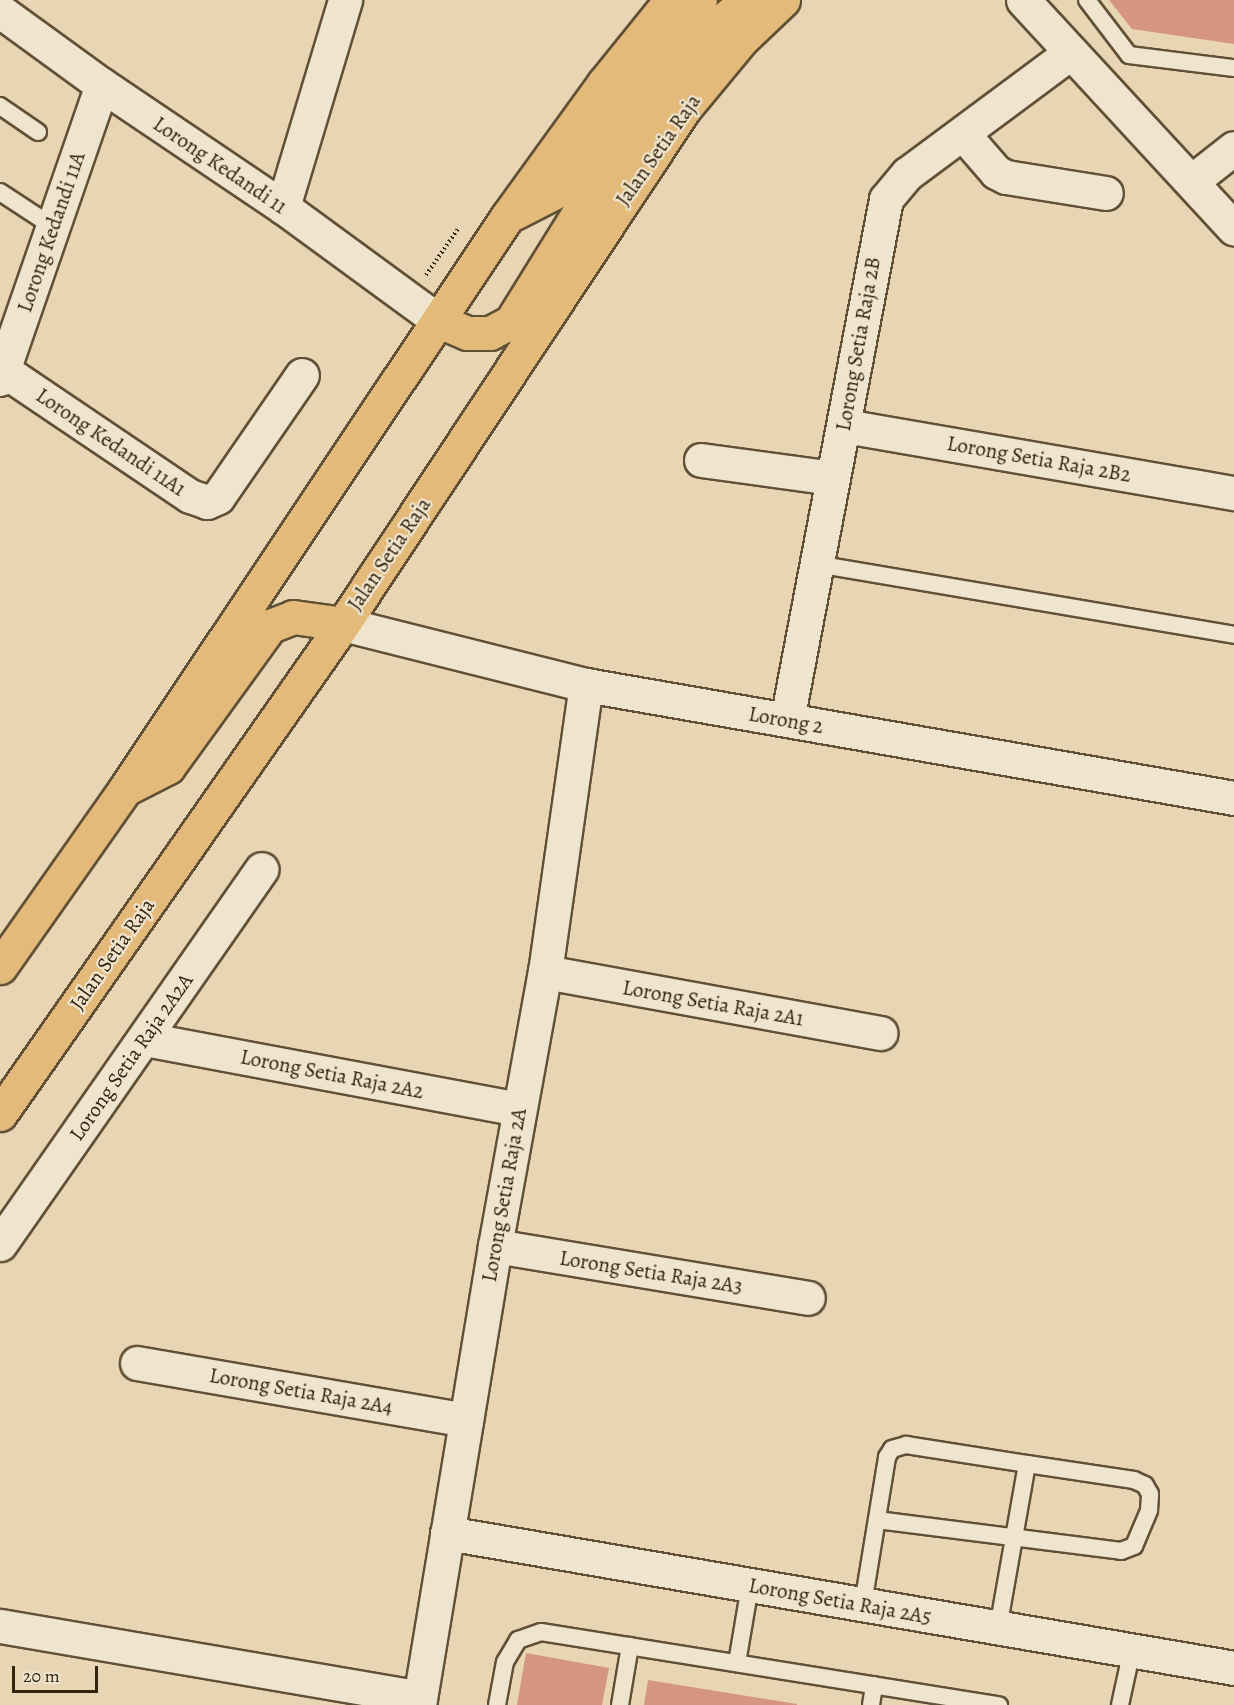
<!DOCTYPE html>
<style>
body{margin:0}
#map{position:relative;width:1234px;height:1705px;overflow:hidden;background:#e7d5b3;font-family:Alegreya,serif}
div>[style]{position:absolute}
.building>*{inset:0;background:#d69483}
.path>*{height:4px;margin-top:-2px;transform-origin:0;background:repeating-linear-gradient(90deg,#34230c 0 1.5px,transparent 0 4.5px)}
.roads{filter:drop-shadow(2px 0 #615036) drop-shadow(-2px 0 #615036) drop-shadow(0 2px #615036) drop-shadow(0 -2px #615036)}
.service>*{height:16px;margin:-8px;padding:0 8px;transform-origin:8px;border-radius:8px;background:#efe4ce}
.minor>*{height:33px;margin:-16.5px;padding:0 16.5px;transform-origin:16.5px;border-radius:16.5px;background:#efe4ce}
.tertiary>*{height:33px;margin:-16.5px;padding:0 16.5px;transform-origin:16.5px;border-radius:16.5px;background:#efe4ce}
.primary>*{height:33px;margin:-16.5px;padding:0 16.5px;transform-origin:16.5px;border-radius:16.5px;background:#e4ba7a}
span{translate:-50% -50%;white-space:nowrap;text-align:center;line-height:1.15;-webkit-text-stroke:4.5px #efe4ce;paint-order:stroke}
.street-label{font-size:21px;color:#34230c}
.scale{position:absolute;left:12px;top:1666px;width:86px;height:27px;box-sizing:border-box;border:3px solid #34230c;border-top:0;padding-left:8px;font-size:18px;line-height:21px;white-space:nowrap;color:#34230c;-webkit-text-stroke:4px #efe4ce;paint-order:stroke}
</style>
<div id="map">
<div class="building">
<div style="clip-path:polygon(1109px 0,1234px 0,1234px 44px,1132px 29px)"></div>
<div style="clip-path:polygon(526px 1653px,609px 1668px,602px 1705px,517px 1705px)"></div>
<div style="clip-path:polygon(648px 1680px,797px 1704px,797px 1705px,644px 1705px)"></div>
</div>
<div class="path">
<div style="left:426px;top:275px;width:56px;rotate:-55.2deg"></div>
</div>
<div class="roads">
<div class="service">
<div style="left:1087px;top:0;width:69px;rotate:52.6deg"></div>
<div style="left:1129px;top:55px;width:106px;rotate:7.1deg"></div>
<div style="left:0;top:106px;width:46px;rotate:34.4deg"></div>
<div style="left:0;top:192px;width:62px;rotate:33.2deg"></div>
<div style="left:816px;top:564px;width:424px;rotate:9.6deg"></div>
<div style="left:877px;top:1520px;width:246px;rotate:7.2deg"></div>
<div style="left:1121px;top:1551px;width:14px;rotate:-21deg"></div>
<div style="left:1134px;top:1546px;width:39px;rotate:-67deg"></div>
<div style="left:1149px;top:1510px;width:16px;rotate:-86deg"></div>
<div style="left:1150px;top:1494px;width:10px;rotate:-119deg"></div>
<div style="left:1145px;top:1485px;width:12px;rotate:-156deg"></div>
<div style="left:1134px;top:1480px;width:108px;rotate:-171.5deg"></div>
<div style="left:863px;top:1604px;width:149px;rotate:-80.7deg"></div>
<div style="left:887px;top:1457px;width:9px;rotate:-58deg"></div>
<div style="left:892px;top:1449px;width:15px;rotate:-16deg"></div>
<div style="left:906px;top:1445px;width:122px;rotate:8.9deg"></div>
<div style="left:1027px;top:1464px;width:167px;rotate:100deg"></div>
<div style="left:737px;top:1663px;width:78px;rotate:-80.4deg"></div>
<div style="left:497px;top:1705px;width:44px;rotate:-79.5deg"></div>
<div style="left:505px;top:1662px;width:26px;rotate:-59deg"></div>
<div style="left:518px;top:1640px;width:24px;rotate:-19deg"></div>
<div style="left:541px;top:1632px;width:464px;rotate:9.1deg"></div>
<div style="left:620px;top:1705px;width:60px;rotate:-80.4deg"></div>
<div style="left:871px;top:1705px;width:20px;rotate:-81deg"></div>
<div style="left:1120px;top:1705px;width:56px;rotate:-77.7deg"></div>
</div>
<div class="minor">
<div style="left:1023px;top:0;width:311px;rotate:47.3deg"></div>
<div style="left:964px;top:135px;width:49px;rotate:49.1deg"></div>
<div style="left:996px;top:172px;width:11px;rotate:27deg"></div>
<div style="left:1006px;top:177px;width:101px;rotate:9.1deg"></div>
<div style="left:1192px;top:181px;width:53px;rotate:-38.2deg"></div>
<div style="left:283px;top:207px;width:216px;rotate:-73.3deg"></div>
<div style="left:3px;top:370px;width:225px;rotate:34deg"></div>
<div style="left:190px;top:496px;width:18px;rotate:19deg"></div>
<div style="left:207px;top:502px;width:12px;rotate:-24deg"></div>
<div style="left:218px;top:497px;width:148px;rotate:-55.5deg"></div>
<div style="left:0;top:379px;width:311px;rotate:-70.9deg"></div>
<div style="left:845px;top:426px;width:395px;rotate:9.8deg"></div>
<div style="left:701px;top:460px;width:132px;rotate:7.8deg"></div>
<div style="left:343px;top:624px;width:251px;rotate:14.1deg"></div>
<div style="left:586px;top:685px;width:658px;rotate:9.89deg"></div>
<div style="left:787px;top:720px;width:530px;rotate:-79.24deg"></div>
<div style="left:886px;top:199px;width:33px;rotate:-50deg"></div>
<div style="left:907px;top:174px;width:203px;rotate:-36.6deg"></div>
<div style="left:545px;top:972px;width:341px;rotate:10.3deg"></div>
<div style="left:145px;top:1039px;width:380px;rotate:10.6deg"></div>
<div style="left:0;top:1244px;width:457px;rotate:-55.1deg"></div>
<div style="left:495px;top:1246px;width:317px;rotate:9.4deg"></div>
<div style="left:137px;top:1363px;width:334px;rotate:9.8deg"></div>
<div style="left:447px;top:1533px;width:798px;rotate:9.73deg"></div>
<div style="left:0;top:1626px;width:426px;rotate:9.7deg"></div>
<div style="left:419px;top:1705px;width:465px;rotate:-80.6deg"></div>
<div style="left:495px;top:1246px;width:279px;rotate:-79.7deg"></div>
<div style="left:545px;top:972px;width:290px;rotate:-81.9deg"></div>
</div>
<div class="tertiary">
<div style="left:0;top:11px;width:126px;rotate:36deg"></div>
<div style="left:102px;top:85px;width:218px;rotate:34deg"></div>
<div style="left:283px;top:207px;width:193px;rotate:36.2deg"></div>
</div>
<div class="primary">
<div style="left:514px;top:213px;width:51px;rotate:-27.1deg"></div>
<div style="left:559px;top:190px;width:138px;rotate:-54.7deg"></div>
<div style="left:639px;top:77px;width:98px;rotate:-51.6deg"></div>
<div style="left:439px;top:321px;width:30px;rotate:23deg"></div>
<div style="left:467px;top:333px;width:23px"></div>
<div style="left:490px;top:333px;width:24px;rotate:-28deg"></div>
<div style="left:511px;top:322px;width:173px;rotate:-58.2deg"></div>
<div style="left:602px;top:175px;width:179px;rotate:-52.9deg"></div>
<div style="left:710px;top:32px;width:48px;rotate:-41.6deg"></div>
<div style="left:129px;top:787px;width:44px;rotate:-27.1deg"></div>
<div style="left:168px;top:767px;width:174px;rotate:-54.1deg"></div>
<div style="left:270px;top:626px;width:25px;rotate:-21deg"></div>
<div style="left:293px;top:617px;width:50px;rotate:8deg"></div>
<div style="left:0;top:967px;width:218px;rotate:-54.9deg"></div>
<div style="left:125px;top:789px;width:688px;rotate:-56.26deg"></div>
<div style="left:507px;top:217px;width:165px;rotate:-54.1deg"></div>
<div style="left:604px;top:83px;width:107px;rotate:-51.1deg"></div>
<div style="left:0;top:1114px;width:598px;rotate:-55.01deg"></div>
<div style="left:343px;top:624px;width:618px;rotate:-56.49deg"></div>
<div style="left:684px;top:109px;width:89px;rotate:-50.4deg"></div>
<div style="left:741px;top:40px;width:58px;rotate:-43.6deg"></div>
</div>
</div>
<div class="street-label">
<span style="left:658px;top:150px;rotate:-55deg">Jalan Setia Raja</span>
<span style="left:220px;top:165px;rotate:34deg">Lorong Kedandi 11</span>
<span style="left:51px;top:232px;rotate:-71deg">Lorong Kedandi 11A</span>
<span style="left:858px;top:344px;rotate:-80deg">Lorong Setia Raja 2B</span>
<span style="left:111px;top:442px;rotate:34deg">Lorong Kedandi 11A1</span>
<span style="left:1039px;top:459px;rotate:10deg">Lorong Setia Raja 2B2</span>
<span style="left:389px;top:554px;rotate:-56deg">Jalan Setia Raja</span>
<span style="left:786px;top:720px;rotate:10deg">Lorong 2</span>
<span style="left:112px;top:954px;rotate:-55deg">Jalan Setia Raja</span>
<span style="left:713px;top:1003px;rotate:10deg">Lorong Setia Raja 2A1</span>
<span style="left:131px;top:1057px;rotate:-55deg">Lorong Setia Raja 2A2A</span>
<span style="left:332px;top:1074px;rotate:11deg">Lorong Setia Raja 2A2</span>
<span style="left:504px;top:1195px;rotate:-80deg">Lorong Setia Raja 2A</span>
<span style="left:651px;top:1272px;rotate:9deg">Lorong Setia Raja 2A3</span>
<span style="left:301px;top:1391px;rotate:10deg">Lorong Setia Raja 2A4</span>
<span style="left:840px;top:1601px;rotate:10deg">Lorong Setia Raja 2A5</span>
</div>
<div class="scale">20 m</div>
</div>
